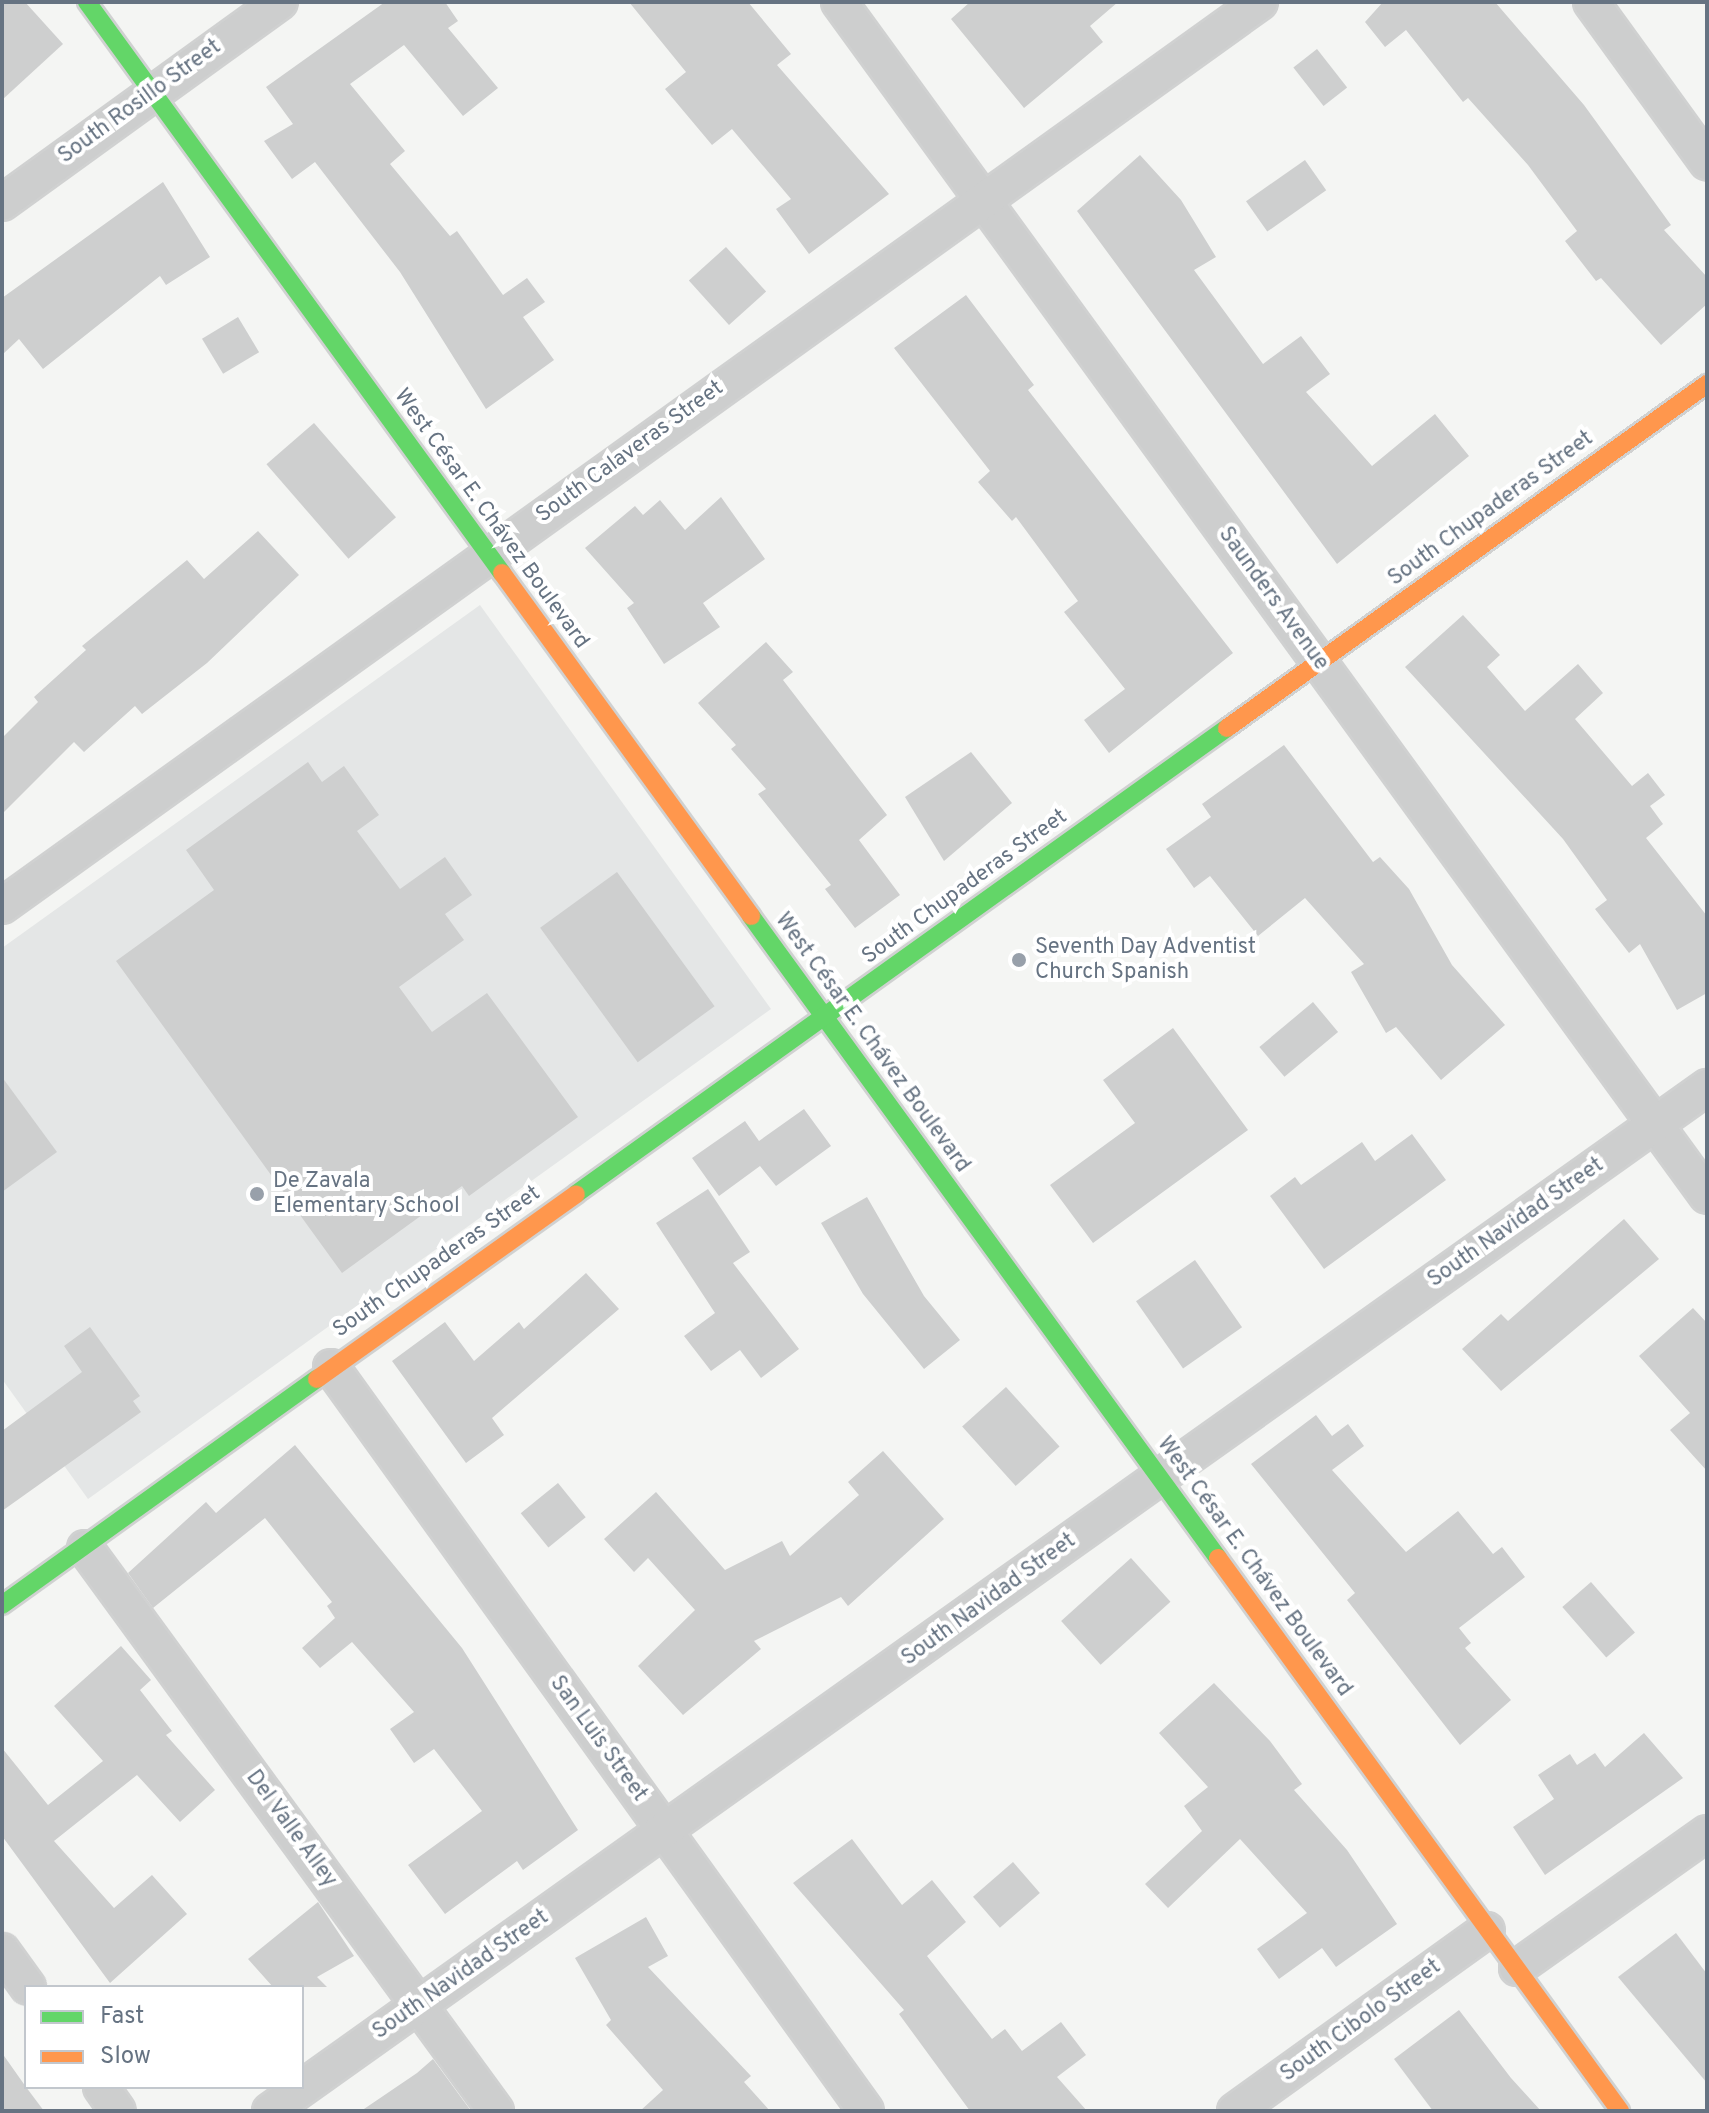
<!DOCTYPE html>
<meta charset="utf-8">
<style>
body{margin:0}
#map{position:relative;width:1709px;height:2113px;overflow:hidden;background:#f4f5f3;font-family:Overpass,sans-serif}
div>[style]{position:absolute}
.built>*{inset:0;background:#e4e6e6}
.building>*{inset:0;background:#cecfcf;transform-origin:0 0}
.roads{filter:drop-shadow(2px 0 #d0d1d1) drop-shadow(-2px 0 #d0d1d1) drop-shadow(0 2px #d0d1d1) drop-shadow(0 -2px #d0d1d1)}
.street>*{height:34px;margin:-17px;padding:0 17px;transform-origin:17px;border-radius:17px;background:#cdcece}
.fast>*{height:18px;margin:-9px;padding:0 9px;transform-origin:9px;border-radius:9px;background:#63d668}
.slow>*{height:18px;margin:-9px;padding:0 9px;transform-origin:9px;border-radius:9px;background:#ff974d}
.dots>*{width:22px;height:22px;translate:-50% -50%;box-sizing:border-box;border:4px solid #fff;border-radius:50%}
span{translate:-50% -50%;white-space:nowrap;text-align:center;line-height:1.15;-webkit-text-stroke:8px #fff;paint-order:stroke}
.street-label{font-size:22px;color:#667382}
.poi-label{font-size:22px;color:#667382}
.left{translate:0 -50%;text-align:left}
.frame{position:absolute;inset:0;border:4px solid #667382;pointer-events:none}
.legend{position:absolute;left:24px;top:1985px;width:280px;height:104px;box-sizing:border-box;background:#fff;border:2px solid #c2c7cd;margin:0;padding:10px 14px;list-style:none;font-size:24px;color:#667382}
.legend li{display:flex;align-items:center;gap:16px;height:40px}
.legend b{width:40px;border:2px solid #c2c7cd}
</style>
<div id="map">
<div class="built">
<div style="clip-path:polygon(480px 605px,771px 1009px,88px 1499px,2px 1379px,2px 948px)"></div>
</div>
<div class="building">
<div style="clip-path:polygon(2px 2px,25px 2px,63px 44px,2px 100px)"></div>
<div style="clip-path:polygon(385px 2px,445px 2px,458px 21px,448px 28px,498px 88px,463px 116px,404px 45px,350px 84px,405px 151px,390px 164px,450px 236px,457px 231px,503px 295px,527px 278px,545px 302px,523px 317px,554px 360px,486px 409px,400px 272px,315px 162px,292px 179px,264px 141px,293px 124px,266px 87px)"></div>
<div style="clip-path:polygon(629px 2px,748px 2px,791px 54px,777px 65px,889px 194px,809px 254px,776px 209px,791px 199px,732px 129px,712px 145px,665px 89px,686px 72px)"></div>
<div style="clip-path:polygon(970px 2px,1118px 2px,1090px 26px,1103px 42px,1024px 108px,951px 19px)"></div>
<div style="clip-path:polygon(1383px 2px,1495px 2px,1584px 105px,1671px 225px,1664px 230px,1707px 277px,1707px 304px,1661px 345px,1601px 278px,1596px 281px,1565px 241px,1577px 231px,1528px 165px,1468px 98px,1463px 102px,1406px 30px,1385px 47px,1365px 22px)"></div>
<div style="left:1317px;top:49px;width:49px;height:30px;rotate:52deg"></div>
<div style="clip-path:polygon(1140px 155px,1181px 200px,1216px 257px,1194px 270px,1263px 364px,1301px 336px,1330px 374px,1306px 392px,1372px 466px,1435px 414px,1469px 456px,1337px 564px,1077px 211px)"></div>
<div style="left:1305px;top:160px;width:37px;height:72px;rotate:55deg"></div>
<div style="clip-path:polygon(163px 182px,210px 257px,166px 285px,160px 276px,43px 369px,19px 339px,2px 355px,2px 298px)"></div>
<div style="left:726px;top:247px;width:60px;height:50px;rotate:48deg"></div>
<div style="clip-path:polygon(966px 295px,1034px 385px,1028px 390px,1233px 653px,1109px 753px,1084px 720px,1125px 689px,1064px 612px,1078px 601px,1016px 517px,1012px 521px,978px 482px,990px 471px,894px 348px)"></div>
<div style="left:238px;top:317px;width:41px;height:42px;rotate:59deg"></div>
<div style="left:314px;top:423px;width:125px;height:63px;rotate:49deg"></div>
<div style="clip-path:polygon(721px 497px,765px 559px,703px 603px,720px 627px,664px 664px,627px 608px,634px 603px,585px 548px,635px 506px,643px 515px,660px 500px,685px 530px)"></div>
<div style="clip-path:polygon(258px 531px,299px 575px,207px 663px,142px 714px,135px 706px,84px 752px,74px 742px,2px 814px,2px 738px,38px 702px,34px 697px,86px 650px,82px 646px,187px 560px,204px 579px)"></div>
<div style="clip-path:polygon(1463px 615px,1500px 655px,1487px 667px,1525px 711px,1578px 664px,1603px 693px,1575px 719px,1632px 786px,1648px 773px,1665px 795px,1650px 806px,1663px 824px,1646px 838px,1707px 916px,1707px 993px,1677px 1010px,1640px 944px,1629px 953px,1595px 909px,1607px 900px,1563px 839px,1405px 667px)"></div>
<div style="clip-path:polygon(766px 642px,793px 672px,783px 680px,887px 815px,859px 840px,900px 895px,855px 928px,825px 889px,831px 885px,758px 794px,766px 789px,731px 749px,736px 745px,698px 703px)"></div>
<div style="clip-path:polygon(1284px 745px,1373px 862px,1380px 857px,1409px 889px,1452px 965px,1505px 1025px,1441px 1080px,1396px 1027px,1386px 1033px,1351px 972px,1364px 964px,1305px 898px,1258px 936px,1210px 876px,1194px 888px,1166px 849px,1211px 817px,1202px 804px)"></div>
<div style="clip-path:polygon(971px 752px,1012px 803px,944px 861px,905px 797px)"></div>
<div style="clip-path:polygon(308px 762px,322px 782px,344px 766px,379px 815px,357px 831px,400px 889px,445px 857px,472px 895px,445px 914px,464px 940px,399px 987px,432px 1032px,487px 993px,578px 1117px,469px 1196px,462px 1186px,342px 1273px,116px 961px,214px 890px,186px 850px)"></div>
<div style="left:617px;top:872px;width:166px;height:95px;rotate:54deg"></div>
<div style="left:1313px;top:1002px;width:39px;height:70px;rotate:50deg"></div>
<div style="clip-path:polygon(1173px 1028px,1248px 1130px,1093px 1243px,1050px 1185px,1135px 1123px,1103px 1080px)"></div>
<div style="clip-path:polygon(2px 1077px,57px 1152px,2px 1192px)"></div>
<div style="clip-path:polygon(804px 1109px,831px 1146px,776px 1186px,760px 1166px,719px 1196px,692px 1158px,745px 1121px,759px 1141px)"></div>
<div style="clip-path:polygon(1412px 1134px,1446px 1180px,1324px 1269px,1270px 1196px,1295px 1177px,1301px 1185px,1362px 1142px,1375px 1161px)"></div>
<div style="clip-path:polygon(708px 1189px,750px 1252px,733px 1263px,799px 1349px,761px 1378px,740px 1350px,711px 1371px,684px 1336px,715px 1313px,656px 1223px)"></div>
<div style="clip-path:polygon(867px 1197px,924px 1296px,960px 1340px,924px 1369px,863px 1294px,821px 1223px)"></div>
<div style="clip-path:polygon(1624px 1219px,1659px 1259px,1501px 1391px,1462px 1349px,1501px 1314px,1508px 1321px)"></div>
<div style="left:1195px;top:1260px;width:82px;height:72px;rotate:55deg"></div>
<div style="clip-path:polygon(586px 1273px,619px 1309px,492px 1418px,504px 1435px,466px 1463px,392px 1361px,445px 1322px,474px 1361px,519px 1322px,524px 1329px)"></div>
<div style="clip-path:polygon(1693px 1308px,1707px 1323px,1707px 1471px,1670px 1430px,1690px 1413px,1639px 1356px)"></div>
<div style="clip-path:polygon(90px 1327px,140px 1396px,133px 1401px,141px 1412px,2px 1511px,2px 1431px,82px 1372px,64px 1346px)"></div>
<div style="left:1006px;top:1387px;width:80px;height:59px;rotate:48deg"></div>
<div style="clip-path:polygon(1316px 1415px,1332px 1436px,1348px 1424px,1364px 1446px,1332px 1470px,1406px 1552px,1458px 1511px,1493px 1554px,1502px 1547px,1525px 1577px,1459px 1628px,1471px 1643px,1465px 1648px,1511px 1700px,1460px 1745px,1347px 1600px,1355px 1593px,1251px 1464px)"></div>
<div style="clip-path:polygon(295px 1445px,462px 1648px,578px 1830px,523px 1870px,517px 1861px,445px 1914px,408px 1865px,482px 1811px,434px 1749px,414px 1763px,390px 1729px,414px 1712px,352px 1642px,320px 1668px,302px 1648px,335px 1618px,327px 1606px,332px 1602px,265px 1518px,153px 1608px,128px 1573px,206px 1502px,216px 1513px)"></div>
<div style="clip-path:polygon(883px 1451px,944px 1519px,848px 1606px,841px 1597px,754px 1641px,761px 1649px,683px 1715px,638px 1666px,695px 1610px,648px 1558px,634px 1572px,604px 1539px,656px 1492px,725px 1570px,782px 1541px,790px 1556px,859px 1495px,848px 1482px)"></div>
<div style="left:558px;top:1483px;width:44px;height:48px;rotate:51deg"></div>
<div style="left:1131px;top:1558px;width:59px;height:94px;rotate:48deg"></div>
<div style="left:1591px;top:1582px;width:67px;height:38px;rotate:49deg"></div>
<div style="clip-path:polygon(121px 1646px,151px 1680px,140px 1690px,172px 1731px,166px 1735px,215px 1790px,180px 1822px,137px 1775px,54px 1841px,114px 1908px,152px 1875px,187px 1914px,110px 1983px,2px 1836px,2px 1748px,48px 1805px,103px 1761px,54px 1706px)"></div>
<div style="clip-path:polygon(1214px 1683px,1270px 1741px,1302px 1784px,1294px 1790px,1347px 1850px,1397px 1924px,1336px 1967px,1322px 1948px,1279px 1979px,1257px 1949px,1307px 1913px,1240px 1839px,1168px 1908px,1145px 1884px,1202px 1831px,1184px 1806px,1208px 1787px,1159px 1733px)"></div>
<div style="clip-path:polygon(1644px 1733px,1683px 1778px,1545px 1875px,1513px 1827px,1554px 1799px,1538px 1775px,1570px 1754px,1577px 1765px,1595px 1753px,1605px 1767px)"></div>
<div style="clip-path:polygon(852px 1839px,902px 1905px,932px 1880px,966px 1922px,927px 1956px,992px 2039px,1005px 2029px,1022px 2051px,1061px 2022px,1086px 2055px,1057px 2077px,1087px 2111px,970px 2111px,899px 2014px,904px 2010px,793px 1883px)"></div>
<div style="left:1013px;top:1862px;width:41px;height:53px;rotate:49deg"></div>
<div style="clip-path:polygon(318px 1902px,354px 1956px,317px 1977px,327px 1987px,273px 1987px,248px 1959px)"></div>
<div style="clip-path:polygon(646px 1917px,668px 1956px,648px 1967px,751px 2076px,744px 2082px,770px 2111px,640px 2111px,663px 2090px,606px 2025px,611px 2020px,575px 1958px)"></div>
<div style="clip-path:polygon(1676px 1933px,1707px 1974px,1707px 2083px,1618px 1977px)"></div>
<div style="clip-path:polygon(1459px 2010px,1511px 2078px,1541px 2111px,1433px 2111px,1394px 2059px)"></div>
<div style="clip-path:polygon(2px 2053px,26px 2087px,44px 2111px,2px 2111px)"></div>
<div style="clip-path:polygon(433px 2059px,471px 2111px,361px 2111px,417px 2073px)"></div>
</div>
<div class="roads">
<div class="street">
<div style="left:839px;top:2px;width:1476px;rotate:53.98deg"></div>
<div style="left:1591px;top:2px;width:198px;rotate:54.1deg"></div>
<div style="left:2px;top:203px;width:343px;rotate:-35.9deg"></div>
<div style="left:2px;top:906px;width:1549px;rotate:-35.7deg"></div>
<div style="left:331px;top:1367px;width:916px;rotate:54.28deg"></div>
<div style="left:85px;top:1548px;width:697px;rotate:53.87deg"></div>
<div style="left:2px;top:1951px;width:44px;rotate:54.2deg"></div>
<div style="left:1517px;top:1968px;width:233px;rotate:-35.4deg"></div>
<div style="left:101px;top:2087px;width:29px;rotate:55deg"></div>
<div style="left:270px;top:2111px;width:1765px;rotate:-35.47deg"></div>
<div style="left:1235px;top:2111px;width:310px;rotate:-35.7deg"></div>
</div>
<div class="fast">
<div style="left:87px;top:2px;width:706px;rotate:53.99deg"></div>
<div style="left:751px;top:916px;width:794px;rotate:53.97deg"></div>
<div style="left:576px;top:1194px;width:801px;rotate:-35.6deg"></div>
<div style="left:2px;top:1605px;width:388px;rotate:-35.7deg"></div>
</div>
<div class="slow">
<div style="left:502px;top:573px;width:424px;rotate:54deg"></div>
<div style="left:1227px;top:728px;width:591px;rotate:-35.63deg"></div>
<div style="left:317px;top:1379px;width:318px;rotate:-35.5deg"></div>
<div style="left:1218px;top:1558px;width:684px;rotate:53.98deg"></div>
</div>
</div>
<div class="dots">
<div style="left:1019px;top:960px;background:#98a0aa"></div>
<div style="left:257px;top:1194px;background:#98a0aa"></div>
</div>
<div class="street-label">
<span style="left:140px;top:102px;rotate:-36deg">South Rosillo Street</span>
<span style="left:630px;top:452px;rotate:-36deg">South Calaveras Street</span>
<span style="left:1491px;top:509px;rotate:-36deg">South Chupaderas Street</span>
<span style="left:491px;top:519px;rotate:54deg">West César E. Chávez Boulevard</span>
<span style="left:1273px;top:599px;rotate:54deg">Saunders Avenue</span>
<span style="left:965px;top:887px;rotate:-36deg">South Chupaderas Street</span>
<span style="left:872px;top:1043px;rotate:54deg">West César E. Chávez Boulevard</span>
<span style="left:1516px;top:1223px;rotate:-35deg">South Navidad Street</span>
<span style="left:437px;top:1262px;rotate:-35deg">South Chupaderas Street</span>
<span style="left:1254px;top:1567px;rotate:54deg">West César E. Chávez Boulevard</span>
<span style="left:989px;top:1600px;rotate:-36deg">South Navidad Street</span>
<span style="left:598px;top:1739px;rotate:54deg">San Luis Street</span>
<span style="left:291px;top:1829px;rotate:54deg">Del Valle Alley</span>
<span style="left:461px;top:1975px;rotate:-35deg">South Navidad Street</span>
<span style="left:1361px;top:2021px;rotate:-36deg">South Cibolo Street</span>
</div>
<div class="poi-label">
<span class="left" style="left:1035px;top:960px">Seventh Day Adventist<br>Church Spanish</span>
<span class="left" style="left:273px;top:1194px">De Zavala<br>Elementary School</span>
</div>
<div class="frame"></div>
<ul class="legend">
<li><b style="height:10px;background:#63d668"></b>Fast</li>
<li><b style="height:10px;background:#ff974d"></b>Slow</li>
</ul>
</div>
